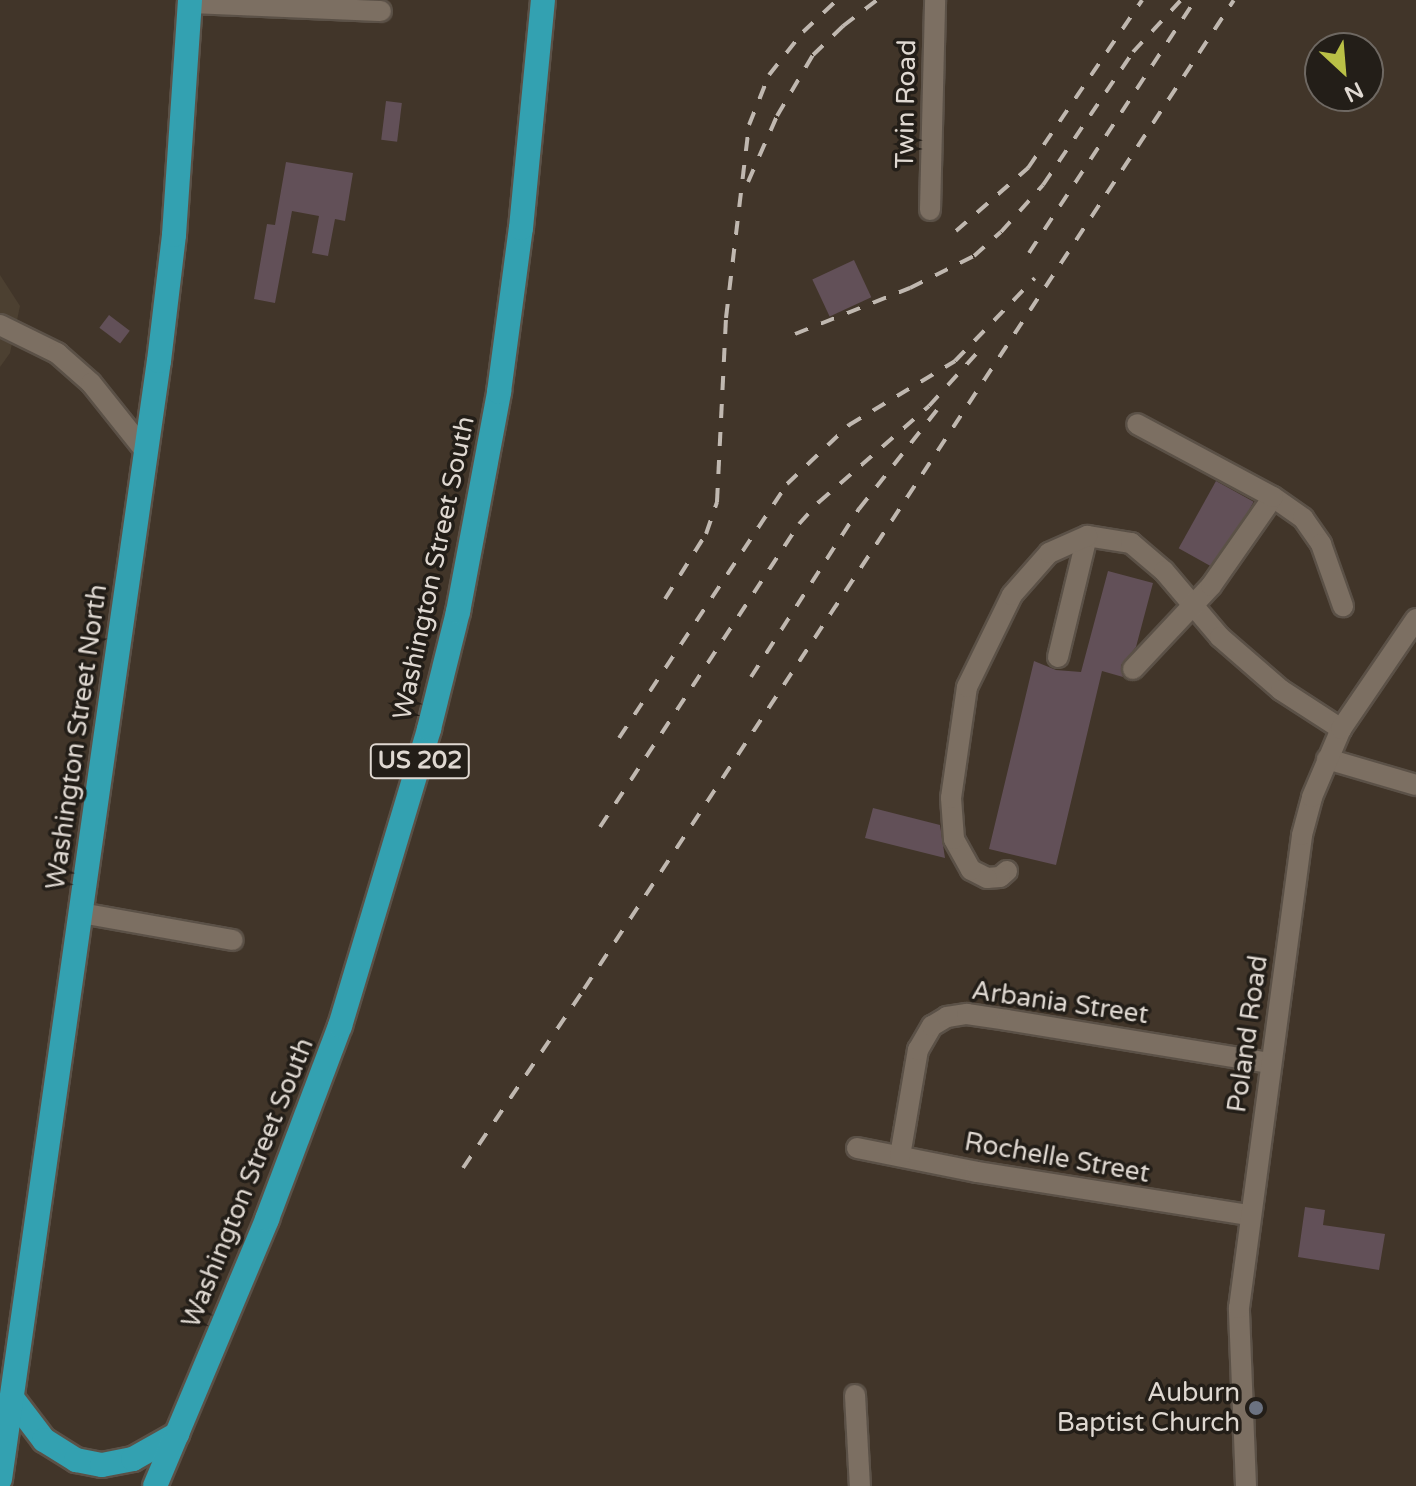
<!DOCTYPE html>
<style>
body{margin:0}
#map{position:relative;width:1416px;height:1486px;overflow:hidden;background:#413529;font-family:"Varela Round",sans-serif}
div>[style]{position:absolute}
.industrial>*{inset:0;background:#4c4031}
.building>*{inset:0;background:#625058;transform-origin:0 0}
.roads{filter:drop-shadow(2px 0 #5b5147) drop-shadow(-2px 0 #5b5147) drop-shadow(0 2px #5b5147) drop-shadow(0 -2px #5b5147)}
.minor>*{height:20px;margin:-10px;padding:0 10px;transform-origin:10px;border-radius:10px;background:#7c6f62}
.highway>*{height:24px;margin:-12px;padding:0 12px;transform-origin:12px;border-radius:12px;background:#33a1b1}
.rail>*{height:4px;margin-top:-2px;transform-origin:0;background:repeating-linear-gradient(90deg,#c0b8b0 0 14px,transparent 0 28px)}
.dots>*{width:22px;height:22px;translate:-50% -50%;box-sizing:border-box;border:4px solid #231e18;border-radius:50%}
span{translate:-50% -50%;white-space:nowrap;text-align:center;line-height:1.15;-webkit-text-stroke:7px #231e18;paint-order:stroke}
.shield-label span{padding:2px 6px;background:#231e18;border:2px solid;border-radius:6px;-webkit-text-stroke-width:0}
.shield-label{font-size:24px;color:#dfd8d1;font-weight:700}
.street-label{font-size:26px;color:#dfd8d1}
.poi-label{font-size:26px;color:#dfd8d1}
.right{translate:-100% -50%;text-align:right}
.north{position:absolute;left:1304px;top:32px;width:80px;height:80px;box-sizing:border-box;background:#231e18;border:2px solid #6e6862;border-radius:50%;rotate:154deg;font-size:22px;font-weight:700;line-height:32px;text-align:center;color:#dfd8d1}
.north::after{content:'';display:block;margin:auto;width:28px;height:36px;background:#bac046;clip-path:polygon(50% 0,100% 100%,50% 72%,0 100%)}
</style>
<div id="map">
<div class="industrial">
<div style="clip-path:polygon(0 275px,20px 306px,10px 353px,0 367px)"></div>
</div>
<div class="building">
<div style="left:386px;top:101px;width:16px;height:39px;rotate:7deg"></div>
<div style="clip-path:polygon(286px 162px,353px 173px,345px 221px,335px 219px,328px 256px,312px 253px,319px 216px,292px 211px,275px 303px,254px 299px,267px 224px,275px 225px)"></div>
<div style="left:854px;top:260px;width:41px;height:46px;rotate:65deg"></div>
<div style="left:109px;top:315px;width:26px;height:16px;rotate:37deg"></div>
<div style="left:1216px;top:481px;width:43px;height:77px;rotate:29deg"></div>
<div style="clip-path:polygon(1108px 571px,1153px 583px,1136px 647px,1121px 665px,1123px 677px,1102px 671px,1056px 865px,989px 849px,1034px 661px,1056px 670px,1081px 672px)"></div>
<div style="clip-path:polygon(873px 808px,940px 825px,945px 858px,865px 838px)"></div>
<div style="clip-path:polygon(1305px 1207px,1325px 1210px,1323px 1225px,1385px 1234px,1379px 1270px,1298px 1257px)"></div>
</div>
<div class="roads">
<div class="minor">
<div style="left:190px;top:3px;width:191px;rotate:2.4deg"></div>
<div style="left:930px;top:210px;width:210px;rotate:-88.6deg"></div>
<div style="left:0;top:325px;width:64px;rotate:26.2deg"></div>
<div style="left:57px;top:353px;width:45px;rotate:41.4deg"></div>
<div style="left:91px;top:383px;width:88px;rotate:51.4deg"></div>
<div style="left:1273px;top:497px;width:37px;rotate:35deg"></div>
<div style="left:1303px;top:518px;width:32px;rotate:55deg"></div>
<div style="left:1321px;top:544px;width:66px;rotate:70.5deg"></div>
<div style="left:1058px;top:657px;width:124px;rotate:-76.5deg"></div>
<div style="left:1087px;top:536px;width:45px;rotate:9deg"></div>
<div style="left:1131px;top:543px;width:43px;rotate:40.3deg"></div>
<div style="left:1164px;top:571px;width:87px;rotate:49.7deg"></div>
<div style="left:1220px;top:637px;width:81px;rotate:41deg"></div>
<div style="left:1281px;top:690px;width:72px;rotate:33deg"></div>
<div style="left:1133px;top:669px;width:114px;rotate:-46.8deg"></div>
<div style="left:1211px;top:586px;width:108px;rotate:-55.1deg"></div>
<div style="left:1273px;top:497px;width:154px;rotate:-151.8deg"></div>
<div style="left:1327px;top:759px;width:93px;rotate:16.3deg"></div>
<div style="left:1007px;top:871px;width:9px;rotate:139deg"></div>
<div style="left:1000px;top:877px;width:13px;rotate:176deg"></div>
<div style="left:987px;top:878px;width:18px;rotate:-153deg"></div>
<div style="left:971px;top:870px;width:35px;rotate:-119deg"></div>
<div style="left:954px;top:839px;width:41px;rotate:-94.2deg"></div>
<div style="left:951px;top:798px;width:112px;rotate:-81.8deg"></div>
<div style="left:967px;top:687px;width:102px;rotate:-63.9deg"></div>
<div style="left:1012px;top:595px;width:56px;rotate:-48.6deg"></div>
<div style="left:1049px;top:553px;width:42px;rotate:-24.1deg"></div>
<div style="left:81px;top:913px;width:154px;rotate:10.1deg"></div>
<div style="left:857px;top:1148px;width:122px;rotate:11.3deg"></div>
<div style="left:977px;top:1172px;width:275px;rotate:9deg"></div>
<div style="left:900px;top:1156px;width:108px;rotate:-80.4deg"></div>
<div style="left:918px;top:1050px;width:28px;rotate:-60deg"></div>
<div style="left:932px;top:1026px;width:17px;rotate:-31deg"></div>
<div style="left:947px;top:1017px;width:20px;rotate:-9deg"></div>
<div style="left:967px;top:1014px;width:40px;rotate:8.5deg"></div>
<div style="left:1007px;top:1020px;width:266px;rotate:9.3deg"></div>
<div style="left:855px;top:1395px;width:91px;rotate:86.9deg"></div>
<div style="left:1246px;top:1486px;width:178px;rotate:-92.3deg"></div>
<div style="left:1239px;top:1308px;width:477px;rotate:-82.4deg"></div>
<div style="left:1302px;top:835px;width:39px;rotate:-75deg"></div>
<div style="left:1312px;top:797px;width:74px;rotate:-66.9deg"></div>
<div style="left:1341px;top:729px;width:133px;rotate:-55.7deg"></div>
</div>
<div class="highway">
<div style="left:12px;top:1398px;width:53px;rotate:52.7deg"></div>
<div style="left:44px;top:1440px;width:38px;rotate:32deg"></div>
<div style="left:76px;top:1460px;width:26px;rotate:11deg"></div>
<div style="left:102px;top:1465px;width:32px;rotate:-11deg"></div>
<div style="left:133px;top:1459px;width:51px;rotate:-29.6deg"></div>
<div style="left:0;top:1479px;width:1129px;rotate:-81.91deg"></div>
<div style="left:159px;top:361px;width:127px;rotate:-83.2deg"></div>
<div style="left:174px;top:235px;width:236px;rotate:-86.1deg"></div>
<div style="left:155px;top:1486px;width:290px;rotate:-67.2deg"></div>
<div style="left:267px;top:1219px;width:206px;rotate:-69.3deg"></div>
<div style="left:340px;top:1026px;width:310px;rotate:-73.3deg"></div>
<div style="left:429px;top:729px;width:121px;rotate:-76.1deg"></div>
<div style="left:458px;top:612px;width:224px;rotate:-79.4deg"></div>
<div style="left:499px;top:392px;width:165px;rotate:-82.4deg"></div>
<div style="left:521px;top:228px;width:229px;rotate:-84.5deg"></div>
</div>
</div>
<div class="rail">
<div style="left:748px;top:182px;width:72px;rotate:-66.3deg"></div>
<div style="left:777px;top:116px;width:71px;rotate:-59.5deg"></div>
<div style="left:813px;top:55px;width:42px;rotate:-44deg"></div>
<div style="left:843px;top:26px;width:43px;rotate:-37.4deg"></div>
<div style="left:956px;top:231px;width:96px;rotate:-41.2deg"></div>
<div style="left:1028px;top:168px;width:203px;rotate:-55.8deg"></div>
<div style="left:1029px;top:253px;width:303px;rotate:-56.7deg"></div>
<div style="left:795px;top:334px;width:124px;rotate:-21.8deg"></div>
<div style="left:910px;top:288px;width:72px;rotate:-26.6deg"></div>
<div style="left:974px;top:256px;width:36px;rotate:-42deg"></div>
<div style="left:1001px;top:232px;width:63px;rotate:-48.2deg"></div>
<div style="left:1043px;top:185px;width:161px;rotate:-55.9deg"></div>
<div style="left:1133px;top:52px;width:71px;rotate:-47.3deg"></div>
<div style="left:665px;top:599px;width:77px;rotate:-57.8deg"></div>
<div style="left:706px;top:534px;width:34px;rotate:-71deg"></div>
<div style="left:717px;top:502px;width:184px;rotate:-87.2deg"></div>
<div style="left:726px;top:318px;width:194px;rotate:-83.2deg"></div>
<div style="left:749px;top:125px;width:54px;rotate:-68.2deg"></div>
<div style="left:769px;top:75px;width:55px;rotate:-51.7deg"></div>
<div style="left:803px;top:32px;width:47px;rotate:-43.3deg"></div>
<div style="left:751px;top:677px;width:200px;rotate:-57.3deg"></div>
<div style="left:859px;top:509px;width:126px;rotate:-51.8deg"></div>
<div style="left:619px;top:738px;width:305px;rotate:-56.5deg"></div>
<div style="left:787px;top:484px;width:86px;rotate:-43.6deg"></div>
<div style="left:849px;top:425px;width:124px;rotate:-31.1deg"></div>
<div style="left:955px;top:361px;width:115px;rotate:-46.1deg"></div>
<div style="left:600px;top:827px;width:363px;rotate:-56.7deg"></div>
<div style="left:799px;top:524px;width:30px;rotate:-48deg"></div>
<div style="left:819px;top:502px;width:146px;rotate:-41.1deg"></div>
<div style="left:929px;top:406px;width:70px;rotate:-47.9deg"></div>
<div style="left:463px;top:1168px;width:216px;rotate:-55.9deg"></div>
<div style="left:584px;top:989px;width:1183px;rotate:-56.69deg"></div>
</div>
<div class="dots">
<div style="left:1256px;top:1408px;background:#6b7280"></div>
</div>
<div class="shield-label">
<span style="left:420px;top:761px">US 202</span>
</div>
<div class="street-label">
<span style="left:906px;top:104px;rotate:-89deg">Twin Road</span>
<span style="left:434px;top:568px;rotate:-78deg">Washington Street South</span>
<span style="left:77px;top:737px;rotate:-82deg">Washington Street North</span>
<span style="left:1060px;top:1003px;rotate:8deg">Arbania Street</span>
<span style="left:1248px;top:1034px;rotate:-82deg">Poland Road</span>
<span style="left:1057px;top:1158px;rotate:10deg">Rochelle Street</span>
<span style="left:248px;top:1183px;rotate:-68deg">Washington Street South</span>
</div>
<div class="poi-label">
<span class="right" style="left:1240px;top:1408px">Auburn<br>Baptist Church</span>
</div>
<div class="north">N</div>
</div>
